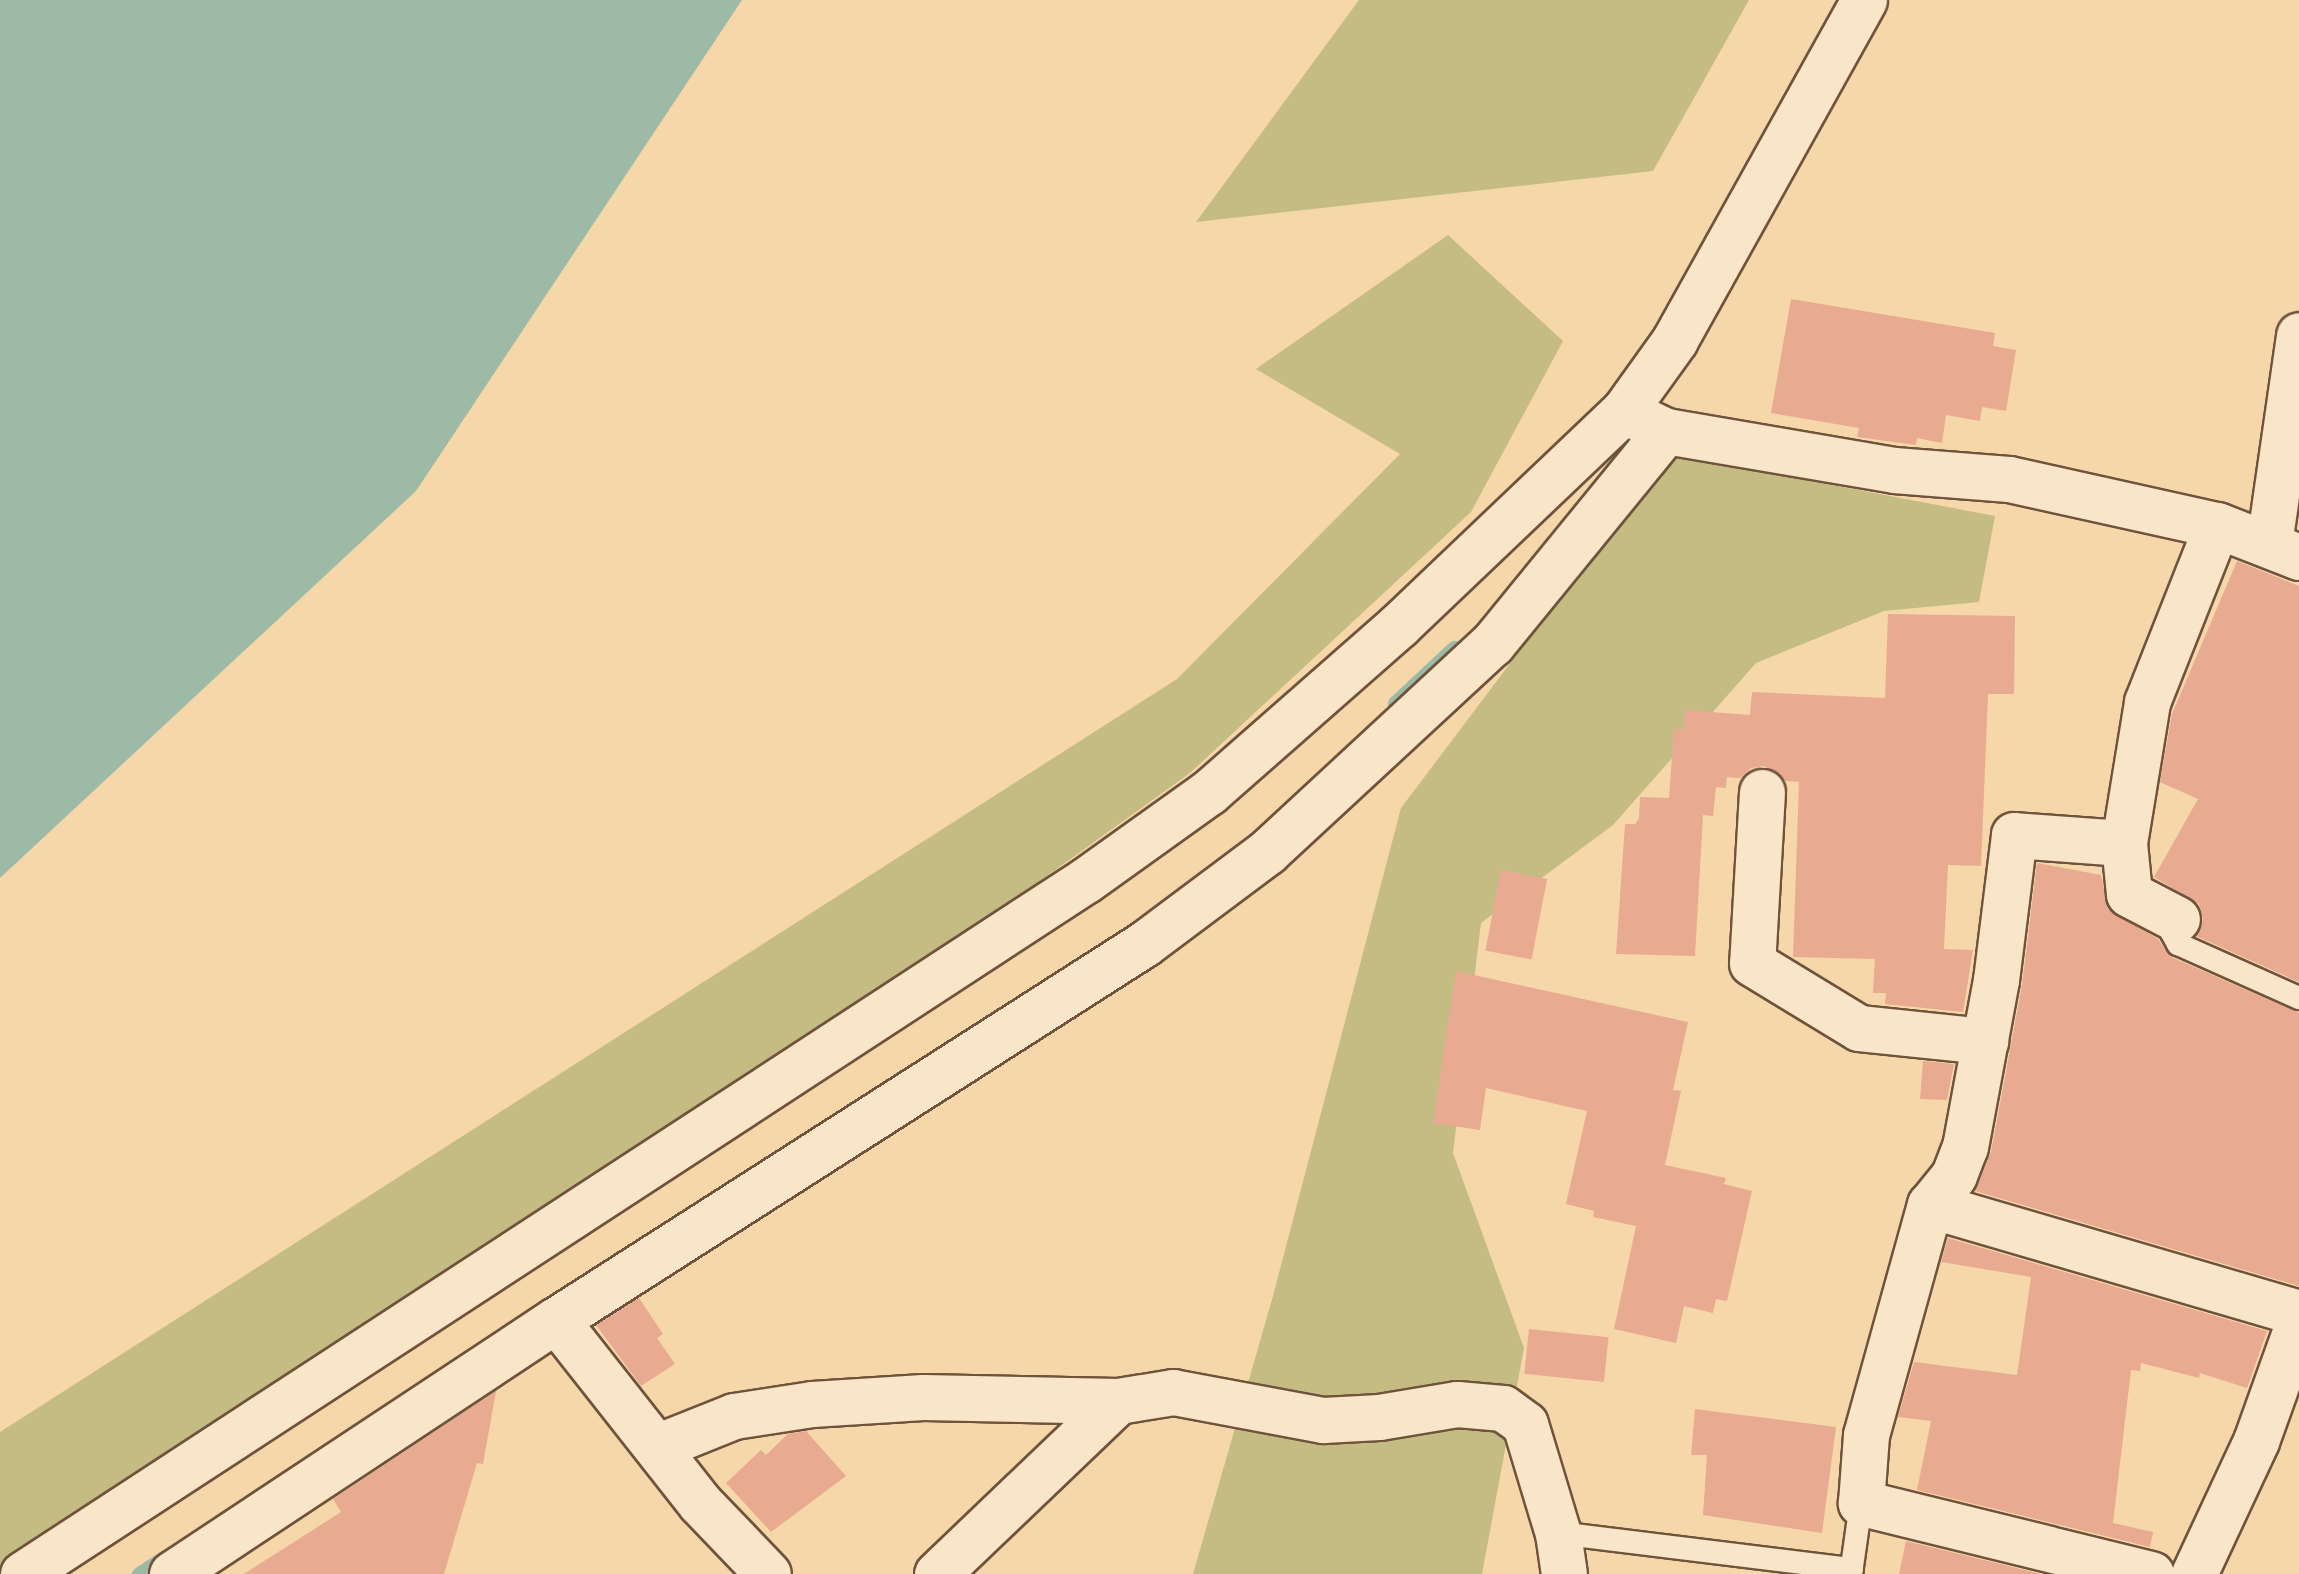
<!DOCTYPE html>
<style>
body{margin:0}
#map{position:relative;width:2299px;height:1574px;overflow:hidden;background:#f6d7aa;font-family:"IM FELL English",serif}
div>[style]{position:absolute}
.green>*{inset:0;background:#c4bc83}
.water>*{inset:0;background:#9dbaa7}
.stream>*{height:15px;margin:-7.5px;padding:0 7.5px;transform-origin:7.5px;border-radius:7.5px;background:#9dbaa7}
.building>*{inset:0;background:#e8aa90;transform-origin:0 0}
.roads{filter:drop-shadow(2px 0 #70533c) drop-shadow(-2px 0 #70533c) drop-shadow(0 2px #70533c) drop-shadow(0 -2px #70533c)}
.service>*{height:22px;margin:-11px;padding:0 11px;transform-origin:11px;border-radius:11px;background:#f9e5c8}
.minor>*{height:45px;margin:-22.5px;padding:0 22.5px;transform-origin:22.5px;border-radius:22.5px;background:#f9e5c8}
span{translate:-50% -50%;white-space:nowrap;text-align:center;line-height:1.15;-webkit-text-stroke:10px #f9e5c8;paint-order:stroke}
</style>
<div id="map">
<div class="green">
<div style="clip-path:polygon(1359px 0,1749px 0,1653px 171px,1196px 222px)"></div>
<div style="clip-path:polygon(1448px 235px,1563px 341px,1471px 512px,1190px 773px,908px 976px,0 1568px,0 1432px,1177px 679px,1400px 454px,1256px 369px)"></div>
<div style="clip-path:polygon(1668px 454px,1995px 516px,1979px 602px,1884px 611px,1756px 663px,1613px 825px,1481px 923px,1453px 1153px,1524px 1348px,1482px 1574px,1193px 1574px,1273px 1296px,1401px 808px)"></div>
</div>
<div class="water">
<div style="clip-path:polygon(0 0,742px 0,416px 491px,0 878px)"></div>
</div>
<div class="stream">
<div style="left:1395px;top:703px;width:81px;rotate:-43deg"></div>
<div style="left:139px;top:1574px;width:33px;rotate:-33deg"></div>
</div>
<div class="building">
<div style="clip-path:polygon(1791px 299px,1995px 333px,1993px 346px,2016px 350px,2006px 411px,1982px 407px,1980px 421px,1946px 415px,1942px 443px,1917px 438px,1916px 445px,1857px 437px,1859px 428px,1771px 413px)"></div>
<div style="clip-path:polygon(2237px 561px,2299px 586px,2299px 982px,2196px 936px,2203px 919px,2199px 904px,2154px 877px,2198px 799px,2160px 782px,2172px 714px)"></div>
<div style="clip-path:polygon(1888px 614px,2015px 616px,2014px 694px,1988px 694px,1981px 866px,1948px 865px,1944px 949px,1973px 950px,1963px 1012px,1885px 1004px,1886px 993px,1873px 993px,1875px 959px,1793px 957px,1799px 782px,1786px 781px,1764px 766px,1751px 768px,1740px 778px,1727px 777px,1726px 788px,1716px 787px,1713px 816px,1703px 815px,1695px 956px,1616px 954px,1625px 824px,1635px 824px,1639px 818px,1640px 797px,1669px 798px,1674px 729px,1684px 730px,1685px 710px,1750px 715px,1752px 692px,1885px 698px)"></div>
<div style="clip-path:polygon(2037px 863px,2101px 875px,2108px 909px,2158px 939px,2171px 957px,2299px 1013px,2299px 1286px,1975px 1191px,1991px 1152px,2022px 985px)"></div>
<div style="left:1501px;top:870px;width:47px;height:82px;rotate:11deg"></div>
<div style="clip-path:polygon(1456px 971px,1688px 1022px,1673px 1090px,1681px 1091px,1665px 1165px,1726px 1178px,1724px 1184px,1752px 1191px,1727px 1301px,1716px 1299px,1713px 1313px,1684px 1306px,1676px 1343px,1614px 1329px,1636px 1226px,1593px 1217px,1594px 1211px,1566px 1204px,1587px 1111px,1486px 1088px,1480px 1130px,1433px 1123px)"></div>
<div style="clip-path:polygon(1923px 1061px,1954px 1064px,1947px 1100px,1920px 1099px)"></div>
<div style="clip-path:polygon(1948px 1238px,2267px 1331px,2247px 1388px,2200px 1373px,2199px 1378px,2141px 1363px,2140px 1371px,2131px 1370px,2113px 1523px,2153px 1532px,2150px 1547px,1917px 1490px,1931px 1421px,1898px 1417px,1914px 1362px,2017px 1375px,2031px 1277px,1941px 1262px)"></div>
<div style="clip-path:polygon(639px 1298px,663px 1334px,657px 1338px,675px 1364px,641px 1386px,596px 1325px)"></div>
<div style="left:1529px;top:1329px;width:80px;height:45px;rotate:6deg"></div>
<div style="clip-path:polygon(496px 1391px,483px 1464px,477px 1463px,444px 1574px,244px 1574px,341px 1512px,333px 1499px)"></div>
<div style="clip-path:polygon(1695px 1409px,1836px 1427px,1822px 1533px,1703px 1515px,1707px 1455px,1691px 1455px)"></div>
<div style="clip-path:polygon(806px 1431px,846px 1476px,771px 1532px,726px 1483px,761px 1450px,766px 1455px,788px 1434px)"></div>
<div style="clip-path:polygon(1906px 1541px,2041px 1574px,1899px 1574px)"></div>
</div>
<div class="roads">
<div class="service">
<div style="left:2177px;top:919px;width:15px;rotate:110deg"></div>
<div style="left:2172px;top:933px;width:13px;rotate:61deg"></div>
<div style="left:2178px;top:944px;width:133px;rotate:24.1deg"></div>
<div style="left:1558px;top:1533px;width:296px;rotate:7deg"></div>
<div style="left:1851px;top:1574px;width:72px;rotate:-82deg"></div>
</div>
<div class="minor">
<div style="left:1864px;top:0;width:389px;rotate:119.1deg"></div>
<div style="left:1675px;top:340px;width:87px;rotate:125.7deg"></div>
<div style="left:1624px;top:411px;width:47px;rotate:25.5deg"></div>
<div style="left:1666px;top:431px;width:231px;rotate:9.7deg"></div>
<div style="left:1894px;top:470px;width:115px;rotate:4.5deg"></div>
<div style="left:2009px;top:479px;width:213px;rotate:12.5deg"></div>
<div style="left:2217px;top:525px;width:88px;rotate:21.3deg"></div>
<div style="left:2269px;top:544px;width:211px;rotate:-81.8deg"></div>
<div style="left:1762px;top:792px;width:171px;rotate:93.3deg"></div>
<div style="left:1752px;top:963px;width:125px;rotate:31.3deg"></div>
<div style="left:1859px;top:1028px;width:127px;rotate:5.9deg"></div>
<div style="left:2124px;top:843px;width:51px;rotate:84.4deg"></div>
<div style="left:2129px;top:894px;width:54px;rotate:27.5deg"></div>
<div style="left:1930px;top:1205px;width:384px;rotate:16.3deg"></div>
<div style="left:556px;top:1320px;width:698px;rotate:-32.6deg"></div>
<div style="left:1144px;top:944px;width:154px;rotate:-36.8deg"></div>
<div style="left:1267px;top:852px;width:306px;rotate:-42.8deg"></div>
<div style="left:1492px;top:644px;width:275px;rotate:-50.8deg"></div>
<div style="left:659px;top:1446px;width:81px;rotate:-21.8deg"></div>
<div style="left:734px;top:1416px;width:79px;rotate:-8.7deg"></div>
<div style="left:812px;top:1404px;width:111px;rotate:-3.6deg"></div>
<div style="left:923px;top:1397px;width:195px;rotate:1.2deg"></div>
<div style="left:1118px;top:1401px;width:56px;rotate:-9.3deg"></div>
<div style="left:1173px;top:1392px;width:153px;rotate:10.6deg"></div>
<div style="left:1323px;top:1420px;width:56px;rotate:-3.1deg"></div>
<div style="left:1379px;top:1417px;width:79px;rotate:-9.5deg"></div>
<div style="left:1457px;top:1404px;width:46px;rotate:5deg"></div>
<div style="left:1503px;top:1408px;width:27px;rotate:36deg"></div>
<div style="left:1525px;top:1424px;width:114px;rotate:73.2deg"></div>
<div style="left:1558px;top:1533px;width:41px;rotate:81.7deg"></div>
<div style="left:23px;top:1574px;width:1269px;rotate:-33.14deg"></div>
<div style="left:1086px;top:880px;width:151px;rotate:-35.6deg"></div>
<div style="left:1209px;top:792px;width:253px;rotate:-41.3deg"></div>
<div style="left:1399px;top:625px;width:311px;rotate:-43.6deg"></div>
<div style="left:172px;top:1574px;width:460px;rotate:-33.5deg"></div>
<div style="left:556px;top:1320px;width:233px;rotate:51.8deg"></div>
<div style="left:700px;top:1503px;width:98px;rotate:46.2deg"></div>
<div style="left:937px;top:1574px;width:250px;rotate:-43.7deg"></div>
<div style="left:2151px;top:1574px;width:299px;rotate:-166.2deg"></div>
<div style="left:1861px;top:1503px;width:68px;rotate:-85.8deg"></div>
<div style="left:1866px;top:1435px;width:239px;rotate:-74.5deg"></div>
<div style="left:1930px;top:1205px;width:38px;rotate:-51deg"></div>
<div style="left:1954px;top:1175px;width:30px;rotate:-69deg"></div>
<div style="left:1965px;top:1147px;width:170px;rotate:-79.5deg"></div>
<div style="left:1996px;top:980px;width:146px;rotate:-82.9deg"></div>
<div style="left:2014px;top:835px;width:110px;rotate:4.2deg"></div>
<div style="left:2124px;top:843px;width:143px;rotate:-80.7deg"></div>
<div style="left:2147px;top:702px;width:190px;rotate:-68.4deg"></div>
<div style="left:2194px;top:1574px;width:147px;rotate:-65deg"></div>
<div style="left:2256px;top:1441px;width:127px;rotate:-70.3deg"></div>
</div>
</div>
</div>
